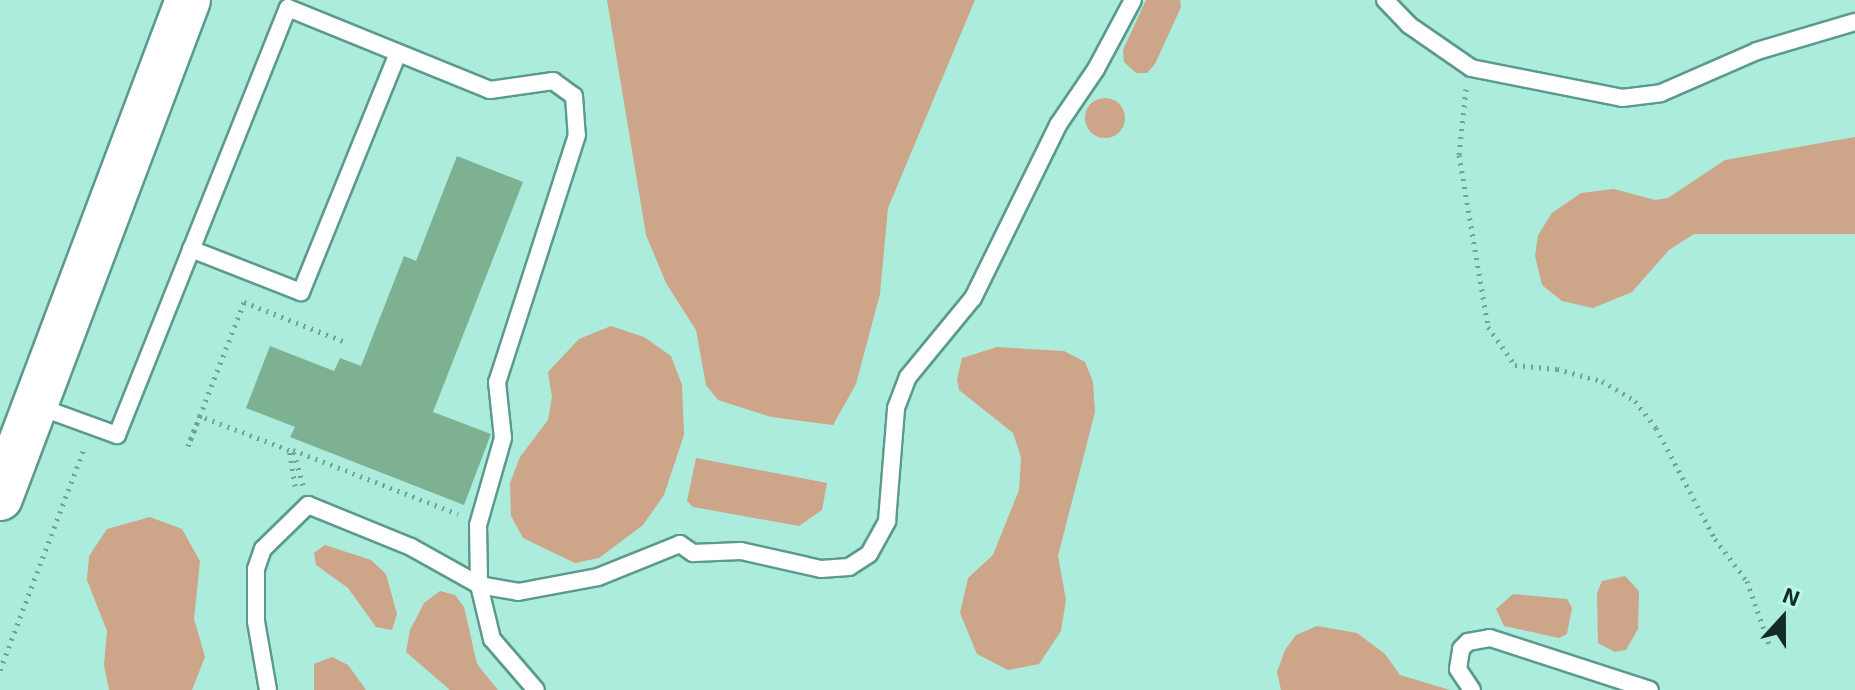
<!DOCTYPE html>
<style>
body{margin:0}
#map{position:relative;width:1855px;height:690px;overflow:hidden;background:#abecdc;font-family:"Exo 2",sans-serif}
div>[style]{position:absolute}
.green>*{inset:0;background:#cda588}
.round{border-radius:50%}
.building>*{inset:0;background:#7eb092}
.path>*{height:5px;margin-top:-2.5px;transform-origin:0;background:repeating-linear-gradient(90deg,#70a296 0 2px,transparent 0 8px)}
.roads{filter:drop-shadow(2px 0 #5b9a8c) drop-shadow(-2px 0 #5b9a8c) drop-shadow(0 2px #5b9a8c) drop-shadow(0 -2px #5b9a8c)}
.service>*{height:16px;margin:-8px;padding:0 8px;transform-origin:8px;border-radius:8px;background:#fff}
.secondary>*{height:44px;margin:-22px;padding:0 22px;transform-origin:22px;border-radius:22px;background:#fff}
span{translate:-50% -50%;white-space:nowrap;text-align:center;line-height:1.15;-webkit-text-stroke:6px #b8faea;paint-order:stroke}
.north{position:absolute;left:1743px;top:578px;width:80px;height:80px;-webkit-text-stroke:6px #b8faea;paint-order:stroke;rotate:21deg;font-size:22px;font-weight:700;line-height:32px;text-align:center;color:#112c26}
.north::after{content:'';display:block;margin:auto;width:28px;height:36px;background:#112c26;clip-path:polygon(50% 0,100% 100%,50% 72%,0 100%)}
</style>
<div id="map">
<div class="green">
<i style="clip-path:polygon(607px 0,975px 0,888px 208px,880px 294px,856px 384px,833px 425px,771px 417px,718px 400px,706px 385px,696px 330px,666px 283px,646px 235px)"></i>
<i style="clip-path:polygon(1146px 0,1180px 0,1181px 7px,1155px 64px,1147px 73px,1136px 73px,1124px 62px,1123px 50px)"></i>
<i class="round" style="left:1085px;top:98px;width:40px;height:40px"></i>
<i style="clip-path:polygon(1855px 137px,1855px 234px,1694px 234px,1669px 250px,1632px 292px,1593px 308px,1562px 301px,1542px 285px,1535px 256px,1538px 235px,1552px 213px,1581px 193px,1614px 189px,1655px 200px,1668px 198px,1725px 160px)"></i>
<i style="clip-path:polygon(611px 326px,644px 337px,671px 356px,682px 385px,684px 435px,664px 495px,643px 525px,599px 558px,575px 563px,523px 538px,511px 516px,510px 483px,520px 457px,548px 420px,552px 397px,548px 372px,579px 339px)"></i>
<i style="clip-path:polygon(997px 347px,1064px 351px,1085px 362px,1093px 382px,1095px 412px,1058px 556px,1066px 600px,1061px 631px,1039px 664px,1008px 670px,977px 654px,960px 613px,968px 578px,993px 555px,1019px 490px,1021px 457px,1013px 433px,959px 390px,957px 379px,962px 358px)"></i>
<i style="clip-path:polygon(696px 458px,827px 483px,822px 510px,799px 526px,693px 507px,687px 501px)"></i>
<i style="clip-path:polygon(150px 517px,182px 529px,200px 561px,194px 619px,205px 657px,192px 690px,109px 690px,104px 665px,107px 631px,87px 580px,89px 556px,107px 529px)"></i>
<i style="clip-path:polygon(325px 545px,371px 560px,386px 574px,397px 614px,392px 630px,376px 627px,348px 588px,316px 565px,314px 553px)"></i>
<i style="clip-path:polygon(1625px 576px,1639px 591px,1638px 629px,1626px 650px,1615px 652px,1598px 643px,1597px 593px,1602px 581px)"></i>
<i style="clip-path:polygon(440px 591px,455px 595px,464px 607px,477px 664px,498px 690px,450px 690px,406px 652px,410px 630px,424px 603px)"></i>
<i style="clip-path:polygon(1513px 594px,1567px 599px,1572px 608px,1567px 634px,1559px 638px,1504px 626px,1496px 609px)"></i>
<i style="clip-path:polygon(1317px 626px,1357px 633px,1385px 654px,1400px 675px,1450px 690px,1281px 690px,1277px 672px,1285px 650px,1296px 635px)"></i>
<i style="clip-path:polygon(332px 657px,348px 665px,366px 690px,314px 690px,314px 664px)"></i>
</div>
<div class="building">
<i style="clip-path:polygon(457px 156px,523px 182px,433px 412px,491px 434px,464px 505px,290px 437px,295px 427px,246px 408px,270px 346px,334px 371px,340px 358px,361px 366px,404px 256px,416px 261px)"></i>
</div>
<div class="path">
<i style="left:1466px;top:89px;width:66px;rotate:96.1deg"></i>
<i style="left:1459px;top:155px;width:174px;rotate:80.4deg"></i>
<i style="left:1488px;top:327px;width:47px;rotate:54.6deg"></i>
<i style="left:1515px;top:365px;width:42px;rotate:5.4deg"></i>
<i style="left:1557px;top:369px;width:47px;rotate:14.9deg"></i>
<i style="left:1602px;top:381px;width:39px;rotate:31deg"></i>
<i style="left:1635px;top:401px;width:34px;rotate:52deg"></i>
<i style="left:1656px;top:428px;width:126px;rotate:62deg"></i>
<i style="left:1715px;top:539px;width:53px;rotate:52.7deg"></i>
<i style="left:1747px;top:581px;width:67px;rotate:70.8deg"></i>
<i style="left:303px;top:485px;width:36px;rotate:-106deg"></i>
<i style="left:293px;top:450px;width:177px;rotate:21.2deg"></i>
<i style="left:295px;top:486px;width:36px;rotate:-99deg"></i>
<i style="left:289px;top:450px;width:95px;rotate:-159.1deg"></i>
<i style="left:200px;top:416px;width:32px;rotate:112deg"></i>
<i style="left:188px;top:446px;width:155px;rotate:-68.7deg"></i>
<i style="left:244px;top:302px;width:106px;rotate:21.5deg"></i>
<i style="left:0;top:670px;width:240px;rotate:-69.2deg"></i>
</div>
<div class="roads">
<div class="service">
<i style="left:1385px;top:0;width:35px;rotate:46deg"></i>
<i style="left:1409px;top:25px;width:75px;rotate:34.7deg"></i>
<i style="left:1471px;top:68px;width:154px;rotate:11.2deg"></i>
<i style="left:1622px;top:98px;width:39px;rotate:-7deg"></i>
<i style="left:1661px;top:93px;width:105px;rotate:-23.6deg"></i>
<i style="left:1757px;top:51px;width:102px;rotate:-16.5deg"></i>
<i style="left:191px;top:249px;width:118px;rotate:21.4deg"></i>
<i style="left:301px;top:292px;width:258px;rotate:-67.9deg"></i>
<i style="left:37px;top:406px;width:85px;rotate:19.9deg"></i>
<i style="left:117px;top:435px;width:460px;rotate:-68.2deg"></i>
<i style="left:288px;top:8px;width:218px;rotate:22.1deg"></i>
<i style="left:490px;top:90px;width:64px;rotate:-8.1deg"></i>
<i style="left:553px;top:81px;width:26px;rotate:36deg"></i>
<i style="left:574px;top:96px;width:39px;rotate:86deg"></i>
<i style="left:577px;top:135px;width:260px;rotate:107.9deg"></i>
<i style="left:497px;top:382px;width:56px;rotate:83.9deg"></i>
<i style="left:503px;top:438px;width:91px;rotate:106deg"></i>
<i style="left:478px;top:525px;width:60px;rotate:89deg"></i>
<i style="left:479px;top:585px;width:56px;rotate:76.5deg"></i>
<i style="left:492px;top:639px;width:67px;rotate:49.2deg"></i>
<i style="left:268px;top:690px;width:70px;rotate:-99.9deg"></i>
<i style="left:256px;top:621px;width:52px;rotate:-90deg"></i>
<i style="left:256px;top:569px;width:21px;rotate:-71deg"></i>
<i style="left:263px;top:549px;width:63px;rotate:-44.4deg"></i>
<i style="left:308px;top:505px;width:111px;rotate:22.2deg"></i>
<i style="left:411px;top:547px;width:78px;rotate:29.2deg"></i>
<i style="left:479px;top:585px;width:40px;rotate:10deg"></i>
<i style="left:518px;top:592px;width:81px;rotate:-10.6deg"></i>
<i style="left:598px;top:577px;width:88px;rotate:-21.9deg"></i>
<i style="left:680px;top:544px;width:16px;rotate:35deg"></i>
<i style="left:693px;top:553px;width:48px;rotate:-2.4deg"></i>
<i style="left:741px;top:551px;width:82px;rotate:12.7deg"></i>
<i style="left:821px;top:569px;width:28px;rotate:-4deg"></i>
<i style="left:849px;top:567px;width:24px;rotate:-33deg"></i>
<i style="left:869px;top:554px;width:38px;rotate:-61deg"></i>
<i style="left:887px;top:521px;width:113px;rotate:-85.4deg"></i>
<i style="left:896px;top:408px;width:33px;rotate:-69deg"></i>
<i style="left:908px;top:377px;width:102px;rotate:-50.6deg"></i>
<i style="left:973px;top:298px;width:193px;rotate:-63.8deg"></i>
<i style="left:1058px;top:125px;width:68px;rotate:-55.8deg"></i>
<i style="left:1096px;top:69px;width:78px;rotate:-61.8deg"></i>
<i style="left:1472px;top:690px;width:25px;rotate:-124deg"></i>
<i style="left:1458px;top:669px;width:20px;rotate:-81deg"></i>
<i style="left:1461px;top:649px;width:10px;rotate:-45deg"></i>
<i style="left:1468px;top:642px;width:22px;rotate:-10deg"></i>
<i style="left:1490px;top:638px;width:168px;rotate:18deg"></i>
</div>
<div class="secondary">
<i style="left:0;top:498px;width:532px;rotate:-69.32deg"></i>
</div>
</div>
<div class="north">N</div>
</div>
